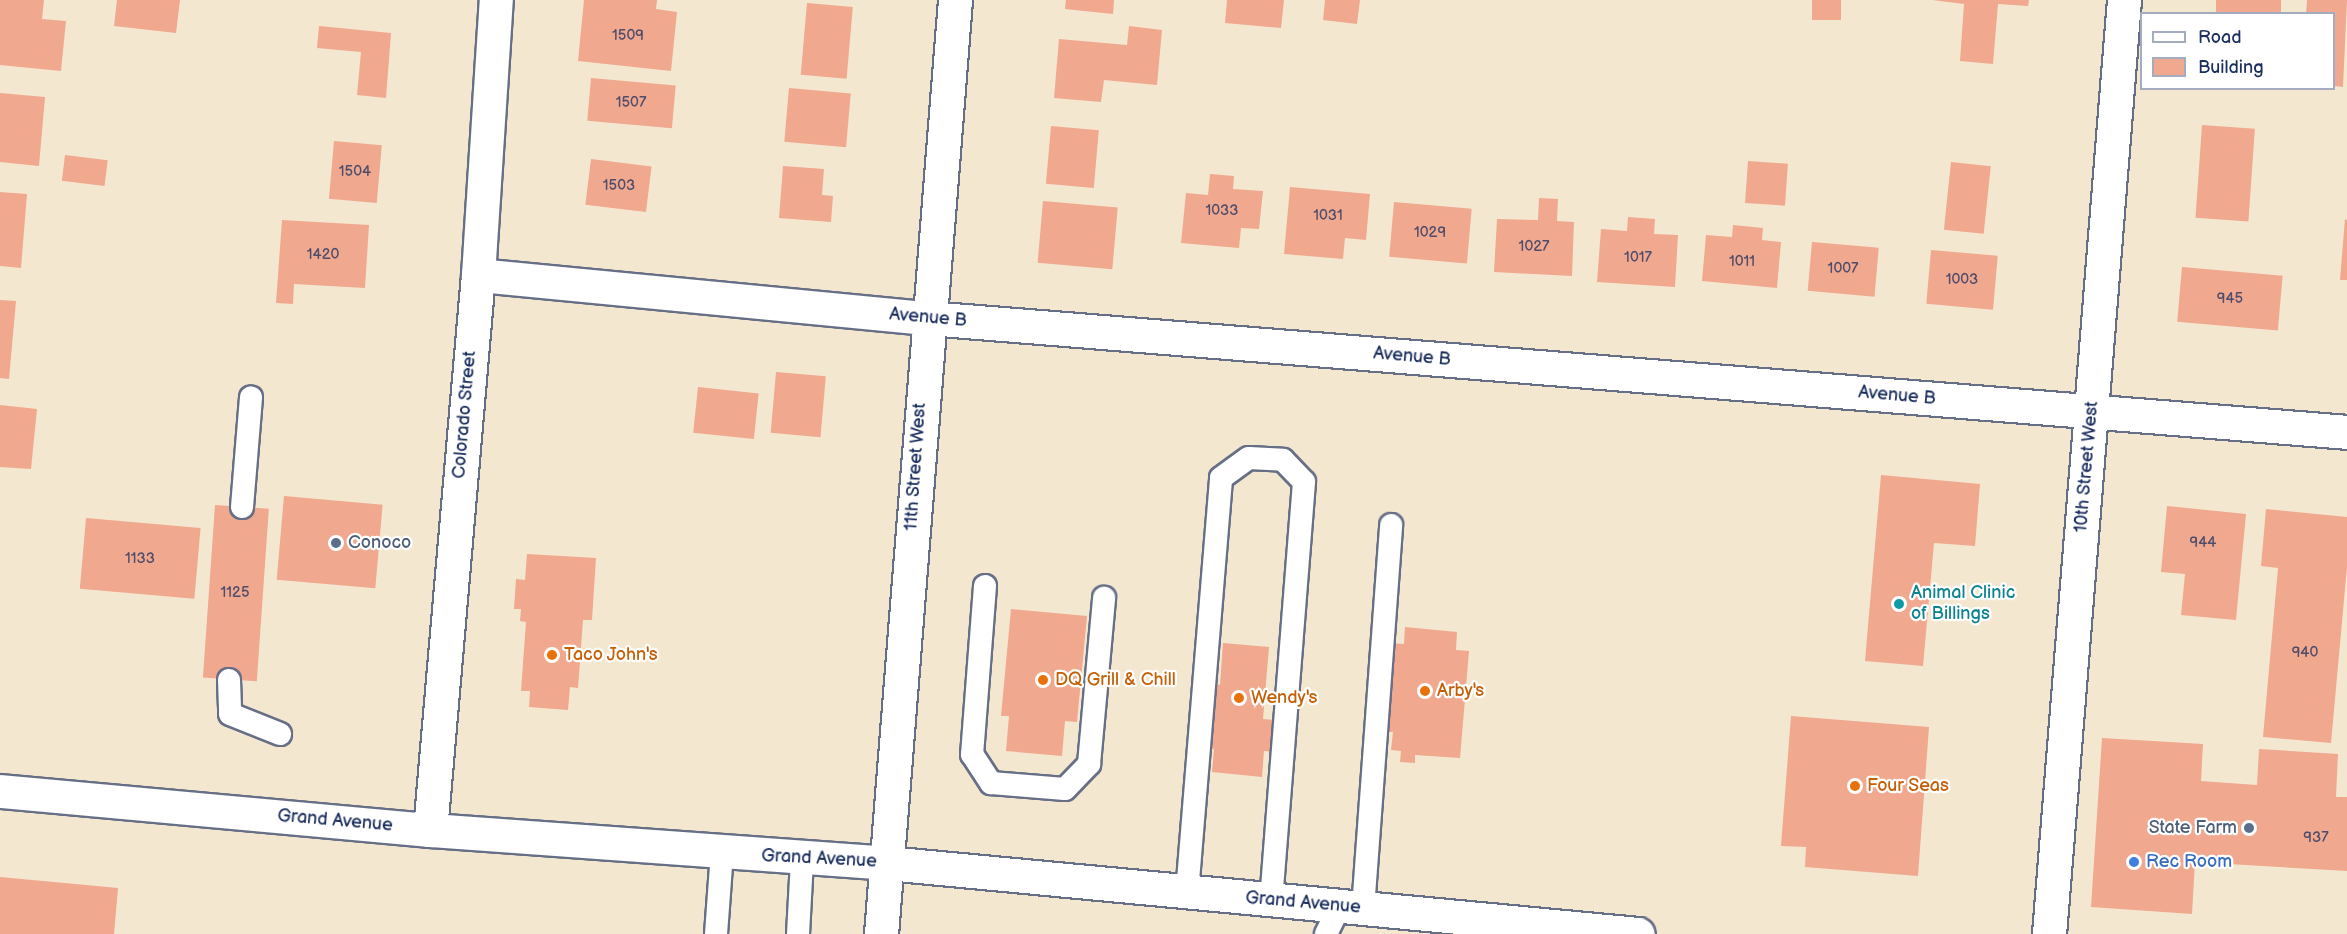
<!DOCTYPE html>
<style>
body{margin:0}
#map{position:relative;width:2347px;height:934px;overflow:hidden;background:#f4e7d0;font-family:"Balsamiq Sans",sans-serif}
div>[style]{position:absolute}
.building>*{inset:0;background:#f0a88f;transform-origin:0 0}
.roads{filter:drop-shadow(2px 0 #676f86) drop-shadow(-2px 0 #676f86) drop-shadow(0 2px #676f86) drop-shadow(0 -2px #676f86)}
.service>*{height:22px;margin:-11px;padding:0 11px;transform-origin:11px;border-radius:11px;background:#fff}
.minor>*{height:33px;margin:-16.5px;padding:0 16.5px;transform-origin:16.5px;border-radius:16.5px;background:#fff}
.primary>*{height:33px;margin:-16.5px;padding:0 16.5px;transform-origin:16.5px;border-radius:16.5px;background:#fff}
.dots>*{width:16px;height:16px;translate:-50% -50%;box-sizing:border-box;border:3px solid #fff;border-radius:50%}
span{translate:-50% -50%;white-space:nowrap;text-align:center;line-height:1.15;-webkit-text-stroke:4.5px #fff;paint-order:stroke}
.number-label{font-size:15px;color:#504d6a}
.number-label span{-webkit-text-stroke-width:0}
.street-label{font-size:18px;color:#1b2f5e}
.service-label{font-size:18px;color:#4e5e75}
.left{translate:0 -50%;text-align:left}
.right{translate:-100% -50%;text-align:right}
.culture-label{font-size:18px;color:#0d838f}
.food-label{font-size:18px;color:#c56008}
.shop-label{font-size:18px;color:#366cbe}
.legend{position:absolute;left:2140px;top:12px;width:195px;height:78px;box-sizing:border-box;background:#fff;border:2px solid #a4acbf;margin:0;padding:8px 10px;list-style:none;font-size:18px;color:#1b2f5e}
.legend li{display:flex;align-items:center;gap:12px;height:30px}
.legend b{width:30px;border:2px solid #a4acbf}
</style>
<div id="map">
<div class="building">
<i style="clip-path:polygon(0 0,44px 0,42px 19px,66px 21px,61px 71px,0 65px)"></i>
<i style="clip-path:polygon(117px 0,180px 0,176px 33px,114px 26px)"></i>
<i style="clip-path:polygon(584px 0,657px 0,656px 9px,677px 12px,671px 71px,578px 61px)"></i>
<i style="clip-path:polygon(1066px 0,1114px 0,1113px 14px,1065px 9px)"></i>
<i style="clip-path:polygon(1227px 0,1284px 0,1281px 28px,1225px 23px)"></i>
<i style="clip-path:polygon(1325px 0,1360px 0,1357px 24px,1323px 20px)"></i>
<i style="left:1812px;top:0;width:29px;height:20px"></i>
<i style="clip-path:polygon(1932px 0,2029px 0,2028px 6px,1998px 4px,1993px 64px,1960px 61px,1964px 4px)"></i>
<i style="left:2216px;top:0;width:65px;height:14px"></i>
<i style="clip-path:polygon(2307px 0,2347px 0,2343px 87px,2334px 86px,2334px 14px,2306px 14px)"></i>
<i style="left:807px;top:3px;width:46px;height:72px;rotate:5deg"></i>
<i style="clip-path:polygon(319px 26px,391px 33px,386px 98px,357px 95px,361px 52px,317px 48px)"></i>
<i style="clip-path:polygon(1129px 26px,1162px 30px,1157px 85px,1104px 80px,1101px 102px,1054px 98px,1059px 39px,1127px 45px)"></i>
<i style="left:591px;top:78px;width:85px;height:43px;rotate:5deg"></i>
<i style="left:789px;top:88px;width:62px;height:54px;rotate:5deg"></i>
<i style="clip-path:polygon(0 93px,45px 97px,39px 166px,0 162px)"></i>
<i style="left:2202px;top:125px;width:53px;height:93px;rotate:4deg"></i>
<i style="left:1051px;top:126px;width:48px;height:58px;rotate:5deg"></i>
<i style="left:334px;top:141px;width:48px;height:58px;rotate:5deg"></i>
<i style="left:65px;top:155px;width:43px;height:26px;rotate:7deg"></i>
<i style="left:591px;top:159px;width:61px;height:46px;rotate:7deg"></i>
<i style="left:1748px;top:161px;width:40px;height:42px;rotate:4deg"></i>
<i style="left:1951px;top:162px;width:40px;height:68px;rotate:6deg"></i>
<i style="clip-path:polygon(783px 166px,824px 169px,822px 195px,833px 196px,831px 222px,779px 218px)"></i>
<i style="clip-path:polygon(1210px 174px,1234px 176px,1233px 189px,1263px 191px,1259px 229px,1241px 228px,1239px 248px,1181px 243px,1186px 193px,1208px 195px)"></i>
<i style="clip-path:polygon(1290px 187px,1370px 194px,1366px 240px,1345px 238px,1343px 259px,1284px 254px)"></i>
<i style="clip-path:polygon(0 192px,27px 194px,21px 268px,0 266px)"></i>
<i style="clip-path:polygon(1539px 198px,1558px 199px,1557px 221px,1574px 222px,1572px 276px,1494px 272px,1497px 219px,1538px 220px)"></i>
<i style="left:1043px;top:201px;width:75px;height:62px;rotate:5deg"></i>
<i style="left:1394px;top:202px;width:78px;height:55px;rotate:5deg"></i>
<i style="clip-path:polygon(1628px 217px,1655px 219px,1654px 234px,1678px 235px,1675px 287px,1597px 282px,1601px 229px,1627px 231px)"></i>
<i style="clip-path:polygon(2345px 219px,2347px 220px,2347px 280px,2340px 280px)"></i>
<i style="clip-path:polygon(282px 220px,369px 225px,365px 288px,294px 284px,293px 304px,276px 303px)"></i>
<i style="clip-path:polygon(1733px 225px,1763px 228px,1762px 240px,1781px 242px,1777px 288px,1702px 281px,1706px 235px,1732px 237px)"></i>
<i style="left:1812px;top:242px;width:67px;height:49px;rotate:5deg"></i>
<i style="left:1931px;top:250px;width:67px;height:54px;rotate:5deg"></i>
<i style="left:2182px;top:267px;width:101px;height:55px;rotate:5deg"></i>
<i style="clip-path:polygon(0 300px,16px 301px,9px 379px,0 378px)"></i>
<i style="left:776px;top:372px;width:50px;height:61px;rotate:5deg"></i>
<i style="left:698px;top:387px;width:61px;height:46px;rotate:6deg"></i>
<i style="clip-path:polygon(0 405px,37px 409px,31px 469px,0 467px)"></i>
<i style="clip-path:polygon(1881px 475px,1980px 484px,1975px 546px,1934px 543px,1923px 666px,1865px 661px)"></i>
<i style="left:284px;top:496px;width:99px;height:84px;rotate:5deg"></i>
<i style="left:215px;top:505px;width:54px;height:173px;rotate:4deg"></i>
<i style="clip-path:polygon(2167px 506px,2246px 514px,2236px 620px,2181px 615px,2185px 574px,2161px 572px)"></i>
<i style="clip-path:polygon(2266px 509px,2347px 517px,2347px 567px,2331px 743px,2263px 737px,2278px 568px,2261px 566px)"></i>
<i style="left:86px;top:518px;width:115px;height:71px;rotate:5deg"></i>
<i style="clip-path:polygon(527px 554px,596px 558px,592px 620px,583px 620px,578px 688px,570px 687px,568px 710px,529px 707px,530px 691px,521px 691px,526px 622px,520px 621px,521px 609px,514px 609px,516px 579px,525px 580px)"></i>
<i style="clip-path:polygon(1011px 609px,1087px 616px,1077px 722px,1065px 721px,1062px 756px,1006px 751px,1009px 716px,1001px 716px)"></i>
<i style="clip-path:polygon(1405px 627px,1457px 632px,1456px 650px,1469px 651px,1460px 758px,1415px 755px,1415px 763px,1400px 762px,1401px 751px,1391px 750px,1393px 732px,1381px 732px,1389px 643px,1404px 644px)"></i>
<i style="clip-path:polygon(1223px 643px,1269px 647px,1263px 719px,1276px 720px,1274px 752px,1264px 751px,1262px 777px,1212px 772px,1214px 749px,1204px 748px,1206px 721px,1213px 722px,1214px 684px,1220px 685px)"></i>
<i style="clip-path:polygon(1791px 716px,1929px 727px,1918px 876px,1805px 867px,1806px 847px,1781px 846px)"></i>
<i style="clip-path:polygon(2102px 738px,2203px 744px,2201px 781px,2257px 785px,2259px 749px,2338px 754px,2336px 797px,2347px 797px,2347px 871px,2195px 862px,2192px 914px,2091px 907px)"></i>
<i style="clip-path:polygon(0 877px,118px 888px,114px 934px,0 934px)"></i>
</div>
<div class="roads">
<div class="service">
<i style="left:242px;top:507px;width:110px;rotate:-85.3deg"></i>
<i style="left:985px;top:586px;width:169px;rotate:94.4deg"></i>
<i style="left:972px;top:754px;width:35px;rotate:57deg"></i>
<i style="left:991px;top:783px;width:74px;rotate:4.6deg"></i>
<i style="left:1065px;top:789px;width:35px;rotate:-46deg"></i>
<i style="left:1089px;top:764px;width:167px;rotate:-84.8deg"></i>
<i style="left:229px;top:680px;width:34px;rotate:88deg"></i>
<i style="left:230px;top:714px;width:54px;rotate:21.8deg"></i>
<i style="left:1187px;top:893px;width:416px;rotate:-85.3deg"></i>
<i style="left:1221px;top:478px;width:34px;rotate:-36deg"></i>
<i style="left:1249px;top:458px;width:34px;rotate:3deg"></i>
<i style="left:1283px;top:460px;width:30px;rotate:46deg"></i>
<i style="left:1304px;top:482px;width:419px;rotate:94.5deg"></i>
<i style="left:1363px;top:909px;width:385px;rotate:-85.8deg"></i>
<i style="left:716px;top:934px;width:81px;rotate:-85.8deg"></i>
<i style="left:798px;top:934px;width:75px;rotate:-86.9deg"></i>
<i style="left:1326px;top:934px;width:30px;rotate:-64deg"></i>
</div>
<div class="minor">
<i style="left:478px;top:275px;width:452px;rotate:5.5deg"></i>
<i style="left:928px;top:318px;width:1424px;rotate:4.59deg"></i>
<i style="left:430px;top:830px;width:557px;rotate:-85.06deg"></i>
<i style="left:478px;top:275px;width:276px;rotate:-86.3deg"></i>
<i style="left:881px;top:934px;width:937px;rotate:-85.47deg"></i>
<i style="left:2049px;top:934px;width:937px;rotate:-85.41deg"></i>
</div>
<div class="primary">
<i style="left:0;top:791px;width:432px;rotate:5.2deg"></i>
<i style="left:430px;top:830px;width:458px;rotate:4.1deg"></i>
<i style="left:887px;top:863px;width:754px;rotate:5.4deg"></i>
</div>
</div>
<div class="dots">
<i style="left:336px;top:543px;background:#5c6f8a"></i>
<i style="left:1899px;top:604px;background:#0f9aa8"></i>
<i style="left:552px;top:655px;background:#e8710a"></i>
<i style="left:1043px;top:680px;background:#e8710a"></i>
<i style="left:1425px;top:691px;background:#e8710a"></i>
<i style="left:1239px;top:698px;background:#e8710a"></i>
<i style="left:1855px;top:786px;background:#e8710a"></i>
<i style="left:2249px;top:828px;background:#5c6f8a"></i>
<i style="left:2134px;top:862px;background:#3f7fe0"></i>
</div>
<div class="number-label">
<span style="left:628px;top:36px">1509</span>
<span style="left:631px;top:103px">1507</span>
<span style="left:355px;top:172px">1504</span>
<span style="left:619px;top:186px">1503</span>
<span style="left:1222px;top:211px">1033</span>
<span style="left:1328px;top:216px">1031</span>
<span style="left:1430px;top:233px">1029</span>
<span style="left:1534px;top:247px">1027</span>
<span style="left:323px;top:255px">1420</span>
<span style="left:1638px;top:258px">1017</span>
<span style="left:1742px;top:262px">1011</span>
<span style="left:1843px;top:269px">1007</span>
<span style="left:1962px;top:280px">1003</span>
<span style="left:2230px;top:299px">945</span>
<span style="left:2203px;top:543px">944</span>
<span style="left:140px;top:559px">1133</span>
<span style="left:235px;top:593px">1125</span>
<span style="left:2305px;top:653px">940</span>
<span style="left:2316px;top:838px">937</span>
</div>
<div class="street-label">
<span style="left:928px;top:318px;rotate:5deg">Avenue B</span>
<span style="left:1412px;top:357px;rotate:5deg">Avenue B</span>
<span style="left:1897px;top:396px;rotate:5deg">Avenue B</span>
<span style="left:465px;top:415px;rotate:-85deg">Colorado Street</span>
<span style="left:916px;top:467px;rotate:-86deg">11th Street West</span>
<span style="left:2087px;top:467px;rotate:-85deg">10th Street West</span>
<span style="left:335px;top:821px;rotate:5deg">Grand Avenue</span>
<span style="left:819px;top:859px;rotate:3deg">Grand Avenue</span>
<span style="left:1303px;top:903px;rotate:5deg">Grand Avenue</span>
</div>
<div class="service-label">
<span class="left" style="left:348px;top:543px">Conoco</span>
<span class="right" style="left:2237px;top:828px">State Farm</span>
</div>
<div class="culture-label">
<span class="left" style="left:1911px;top:604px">Animal Clinic<br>of Billings</span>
</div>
<div class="food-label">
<span class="left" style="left:564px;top:655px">Taco John's</span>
<span class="left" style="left:1055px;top:680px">DQ Grill &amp; Chill</span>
<span class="left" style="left:1437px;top:691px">Arby's</span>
<span class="left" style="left:1251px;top:698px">Wendy's</span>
<span class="left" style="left:1867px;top:786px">Four Seas</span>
</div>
<div class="shop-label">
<span class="left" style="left:2146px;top:862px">Rec Room</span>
</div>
<ul class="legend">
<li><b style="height:8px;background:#fff"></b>Road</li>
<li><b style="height:16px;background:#f0a88f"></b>Building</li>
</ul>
</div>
